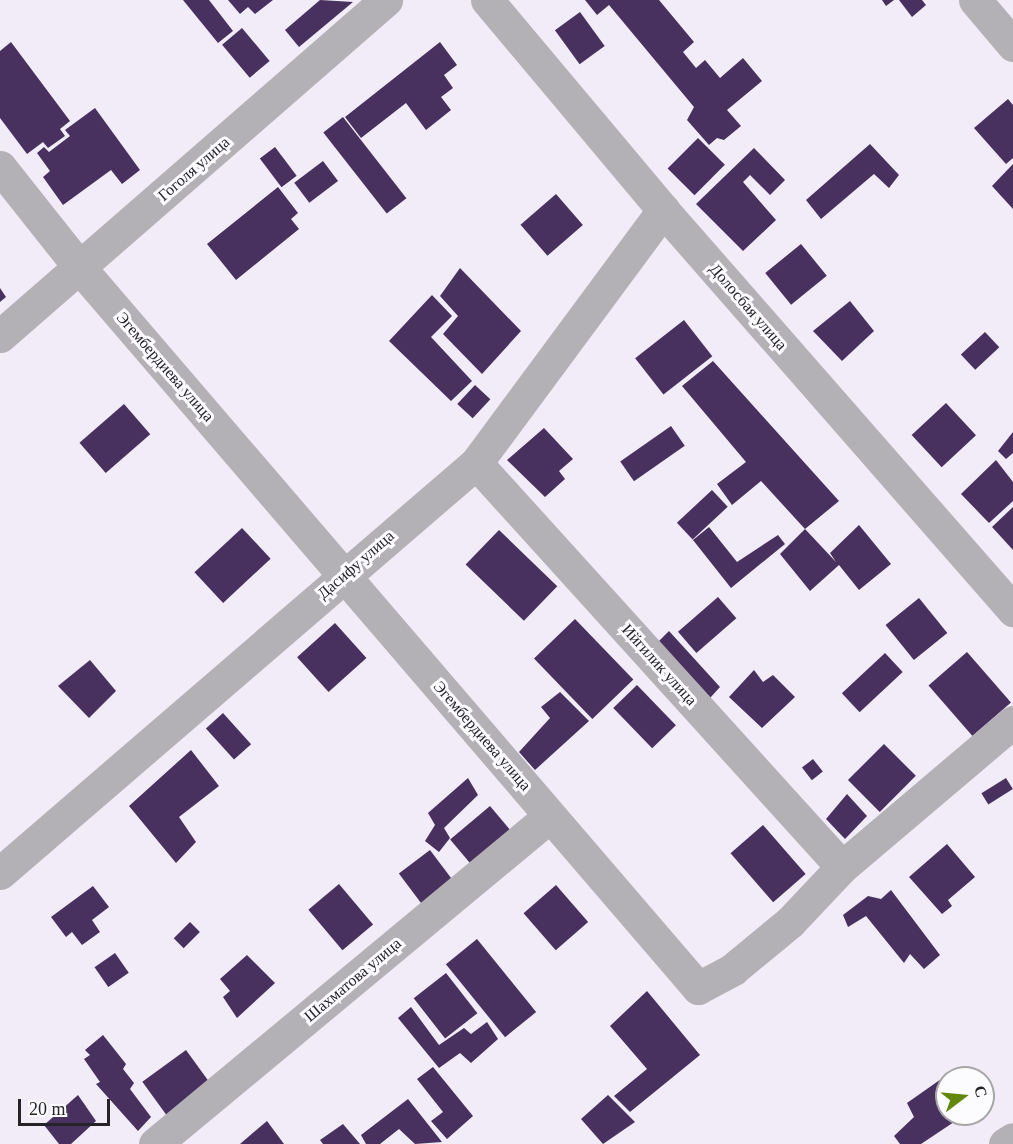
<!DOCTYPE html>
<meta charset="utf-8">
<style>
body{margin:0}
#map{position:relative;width:1013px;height:1144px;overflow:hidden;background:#f1ecf8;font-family:Georgia,serif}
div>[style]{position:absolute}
.building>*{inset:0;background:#48305f;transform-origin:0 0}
.minor>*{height:33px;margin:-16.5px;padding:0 16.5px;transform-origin:16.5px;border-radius:16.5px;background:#b3b1b6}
span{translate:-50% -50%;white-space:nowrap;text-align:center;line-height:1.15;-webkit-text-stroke:6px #fcfbfe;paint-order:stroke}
.street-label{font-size:16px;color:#252328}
.north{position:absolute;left:935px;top:1066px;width:60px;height:60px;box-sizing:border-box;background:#fcfbfe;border:2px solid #a6a5a8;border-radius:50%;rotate:74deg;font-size:16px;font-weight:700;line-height:24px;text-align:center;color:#252328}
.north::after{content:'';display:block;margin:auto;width:21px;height:27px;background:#63870b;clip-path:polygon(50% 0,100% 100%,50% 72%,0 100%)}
.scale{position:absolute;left:18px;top:1099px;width:92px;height:27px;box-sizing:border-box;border:3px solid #252328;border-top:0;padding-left:8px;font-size:18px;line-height:21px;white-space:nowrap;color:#252328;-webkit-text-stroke:4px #fcfbfe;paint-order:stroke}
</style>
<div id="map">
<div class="building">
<i style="clip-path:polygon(183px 0,209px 0,233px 31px,218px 43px)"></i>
<i style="clip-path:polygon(228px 0,273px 0,255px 14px,248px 7px,240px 14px)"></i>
<i style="clip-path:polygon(320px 0,353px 2px,299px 47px,285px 30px)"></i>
<i style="clip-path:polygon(585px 0,659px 0,694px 42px,683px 52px,696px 68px,705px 60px,720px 78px,743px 58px,762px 81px,727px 110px,741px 126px,724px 140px,717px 138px,709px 145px,687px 120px,694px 107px,609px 5px,597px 15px)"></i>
<i style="clip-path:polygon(882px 0,894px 0,886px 6px)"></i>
<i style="clip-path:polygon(899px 0,922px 0,926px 5px,912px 17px)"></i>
<i style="left:580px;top:12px;width:42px;height:31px;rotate:54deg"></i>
<i style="left:242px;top:28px;width:43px;height:26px;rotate:50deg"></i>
<i style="clip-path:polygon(11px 42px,70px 121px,60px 129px,65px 136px,48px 148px,43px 142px,27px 154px,0 118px,0 51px)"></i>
<i style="clip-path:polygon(440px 42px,457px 65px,444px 75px,453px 88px,441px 97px,451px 110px,426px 130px,406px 103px,361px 138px,345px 117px)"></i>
<i style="clip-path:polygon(1008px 99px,1013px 105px,1013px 158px,1006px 164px,974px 128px)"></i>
<i style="clip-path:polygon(95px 108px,140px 170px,122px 184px,111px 170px,63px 205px,43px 177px,50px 171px,37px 153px,44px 147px,49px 152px,70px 136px,65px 130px)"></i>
<i style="left:343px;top:117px;width:103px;height:25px;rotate:52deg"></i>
<i style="left:698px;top:138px;width:38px;height:43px;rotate:45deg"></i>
<i style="clip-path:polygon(870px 144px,899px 175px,889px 188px,874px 174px,821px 219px,806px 200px)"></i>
<i style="left:275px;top:147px;width:36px;height:19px;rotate:53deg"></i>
<i style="clip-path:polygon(754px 148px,785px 180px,770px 195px,750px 175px,743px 182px,776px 220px,743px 251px,696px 204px)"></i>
<i style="left:323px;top:161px;width:25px;height:36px;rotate:53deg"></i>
<i style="clip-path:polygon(1013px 164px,1013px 209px,992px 186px)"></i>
<i style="clip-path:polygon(278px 187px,298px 213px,291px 219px,299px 229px,236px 280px,207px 244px)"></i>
<i style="left:556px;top:194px;width:41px;height:47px;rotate:49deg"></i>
<i style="left:801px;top:244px;width:41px;height:46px;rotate:51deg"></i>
<i style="clip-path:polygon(460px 268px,521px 331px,482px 374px,443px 334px,458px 316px,440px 296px)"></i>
<i style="clip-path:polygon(0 288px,6px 297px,0 302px)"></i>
<i style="clip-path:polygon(432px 295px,452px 316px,431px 337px,472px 381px,451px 401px,389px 341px)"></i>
<i style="clip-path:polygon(850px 301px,874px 331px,842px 361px,813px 331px)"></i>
<i style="left:684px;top:320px;width:46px;height:62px;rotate:52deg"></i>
<i style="left:985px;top:332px;width:21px;height:33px;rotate:47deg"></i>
<i style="clip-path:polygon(713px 361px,839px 501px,805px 529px,761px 481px,732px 505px,717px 484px,746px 462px,682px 386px)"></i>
<i style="left:475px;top:385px;width:21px;height:26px;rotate:43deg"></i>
<i style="left:946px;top:403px;width:44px;height:47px;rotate:47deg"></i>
<i style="left:124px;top:404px;width:40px;height:59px;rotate:49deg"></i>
<i style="left:671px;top:426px;width:24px;height:62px;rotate:55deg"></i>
<i style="clip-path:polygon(544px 428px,573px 459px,559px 471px,565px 479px,545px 497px,507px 460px)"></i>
<i style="clip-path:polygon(1013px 432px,1013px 453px,1006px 459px,998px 451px)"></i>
<i style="clip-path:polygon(996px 460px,1013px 482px,1013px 501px,989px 523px,961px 494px)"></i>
<i style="left:712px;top:490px;width:23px;height:48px;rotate:47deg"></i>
<i style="clip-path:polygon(1013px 507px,1013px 550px,992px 527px)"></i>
<i style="clip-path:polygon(859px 525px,891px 564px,859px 590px,839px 565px,810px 591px,780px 554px,805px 529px,836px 562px,830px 553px)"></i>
<i style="clip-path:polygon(709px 527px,737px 562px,778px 535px,785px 544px,731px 588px,693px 540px)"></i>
<i style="left:242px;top:528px;width:42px;height:65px;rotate:47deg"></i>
<i style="left:499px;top:530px;width:81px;height:48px;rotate:44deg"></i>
<i style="left:718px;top:597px;width:28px;height:53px;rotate:49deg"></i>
<i style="left:919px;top:598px;width:45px;height:43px;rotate:51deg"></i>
<i style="left:575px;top:619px;width:84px;height:57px;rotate:46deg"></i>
<i style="left:335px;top:623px;width:47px;height:51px;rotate:48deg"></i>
<i style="clip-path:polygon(669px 631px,720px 687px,710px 698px,655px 645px)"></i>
<i style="left:967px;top:652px;width:67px;height:51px;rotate:49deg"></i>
<i style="left:885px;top:653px;width:26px;height:59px;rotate:47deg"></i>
<i style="clip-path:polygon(90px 660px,116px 691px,89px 718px,58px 686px)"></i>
<i style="clip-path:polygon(754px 670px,763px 682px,773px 675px,795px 697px,762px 728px,729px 697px)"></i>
<i style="left:637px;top:685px;width:56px;height:33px;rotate:46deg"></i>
<i style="clip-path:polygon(560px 692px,589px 721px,535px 770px,519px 752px,550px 718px,541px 707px)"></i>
<i style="left:223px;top:713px;width:42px;height:23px;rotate:48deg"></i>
<i style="left:884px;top:744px;width:45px;height:51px;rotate:45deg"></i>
<i style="clip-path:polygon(191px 750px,219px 786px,179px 817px,196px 842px,176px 863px,129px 806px)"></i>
<i style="left:813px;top:759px;width:16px;height:14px;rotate:52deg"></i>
<i style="clip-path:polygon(468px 778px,478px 795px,444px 828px,450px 838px,439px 852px,425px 841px,435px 825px,428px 813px)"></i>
<i style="left:1006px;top:778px;width:13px;height:29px;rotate:58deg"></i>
<i style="clip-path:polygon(847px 794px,867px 816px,845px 839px,826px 819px)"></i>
<i style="left:490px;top:806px;width:35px;height:52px;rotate:50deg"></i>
<i style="left:763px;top:825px;width:65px;height:43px;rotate:49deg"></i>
<i style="clip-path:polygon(947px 844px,975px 877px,948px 900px,952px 906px,942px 914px,909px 877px)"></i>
<i style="left:430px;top:850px;width:40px;height:39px;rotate:53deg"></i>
<i style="left:339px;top:884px;width:53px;height:40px;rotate:50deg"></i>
<i style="left:556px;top:885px;width:49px;height:43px;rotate:49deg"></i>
<i style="clip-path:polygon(93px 886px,109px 907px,92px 920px,100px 932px,82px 945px,72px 932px,66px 937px,51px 917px)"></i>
<i style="clip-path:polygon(891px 890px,940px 955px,924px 969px,910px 954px,904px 963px,866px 916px,848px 927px,843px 915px,868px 896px,881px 899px)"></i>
<i style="left:190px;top:922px;width:14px;height:23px;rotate:45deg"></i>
<i style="left:477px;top:939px;width:94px;height:40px;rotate:51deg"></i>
<i style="left:115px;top:953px;width:24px;height:25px;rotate:55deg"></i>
<i style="clip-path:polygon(247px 955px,275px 983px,237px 1018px,223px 997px,230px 991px,220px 979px)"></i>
<i style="left:446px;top:973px;width:51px;height:41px;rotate:52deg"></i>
<i style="clip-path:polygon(647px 991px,700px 1055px,630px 1112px,614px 1096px,647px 1069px,610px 1026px)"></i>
<i style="clip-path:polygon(411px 1007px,439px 1045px,464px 1028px,471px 1034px,487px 1022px,498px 1039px,471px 1063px,460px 1053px,439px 1068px,398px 1018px)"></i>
<i style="clip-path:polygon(103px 1035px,126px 1064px,123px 1069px,134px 1083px,130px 1089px,151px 1117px,138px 1131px,96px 1084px,100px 1082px,84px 1059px,90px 1055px,85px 1050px)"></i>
<i style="left:186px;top:1050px;width:46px;height:54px;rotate:54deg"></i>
<i style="clip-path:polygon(433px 1067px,473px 1116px,447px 1139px,431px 1121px,443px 1112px,417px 1079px)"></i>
<i style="clip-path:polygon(944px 1077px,947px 1114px,966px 1114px,921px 1144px,900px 1144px,894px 1136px,914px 1117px,907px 1103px)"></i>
<i style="clip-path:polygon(78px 1095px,96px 1121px,71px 1144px,59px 1144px,44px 1125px)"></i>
<i style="clip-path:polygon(608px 1095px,635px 1122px,603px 1144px,581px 1119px)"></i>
<i style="clip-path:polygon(408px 1099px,442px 1142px,415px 1144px,399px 1129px,380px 1144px,366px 1144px,361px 1135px)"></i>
<i style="clip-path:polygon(267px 1121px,284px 1144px,240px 1144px)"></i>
<i style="clip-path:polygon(343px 1124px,360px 1144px,323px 1144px,320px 1140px)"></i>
</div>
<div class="minor">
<i style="left:487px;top:0;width:274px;rotate:50deg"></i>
<i style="left:663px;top:210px;width:532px;rotate:48.81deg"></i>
<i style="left:975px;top:0;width:59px;rotate:49.8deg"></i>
<i style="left:0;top:167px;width:129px;rotate:51.6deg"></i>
<i style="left:80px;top:268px;width:949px;rotate:49.36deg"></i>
<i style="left:698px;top:988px;width:40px;rotate:-28deg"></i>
<i style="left:733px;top:969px;width:74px;rotate:-39.5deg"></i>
<i style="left:790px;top:922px;width:76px;rotate:-46.6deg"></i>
<i style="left:842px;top:867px;width:224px;rotate:-40.3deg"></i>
<i style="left:0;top:336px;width:512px;rotate:-41.04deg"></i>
<i style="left:476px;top:463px;width:545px;rotate:47.83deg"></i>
<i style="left:0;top:873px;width:628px;rotate:-40.74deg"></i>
<i style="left:476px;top:463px;width:315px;rotate:-53.5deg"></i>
<i style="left:155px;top:1144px;width:513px;rotate:-39.71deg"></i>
<i style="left:1005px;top:1144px;width:9px;rotate:-32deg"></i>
</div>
<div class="street-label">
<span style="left:194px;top:169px;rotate:-41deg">Гоголя улица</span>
<span style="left:748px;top:307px;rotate:49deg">Долосбая улица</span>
<span style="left:165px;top:367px;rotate:49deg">Эгембердиева улица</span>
<span style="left:356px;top:565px;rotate:-41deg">Дасифу улица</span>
<span style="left:659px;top:665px;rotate:48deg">Ийгилик улица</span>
<span style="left:482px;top:736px;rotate:49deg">Эгембердиева улица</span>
<span style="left:353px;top:980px;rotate:-40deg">Шахматова улица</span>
</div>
<div class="north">С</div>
<div class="scale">20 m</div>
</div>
